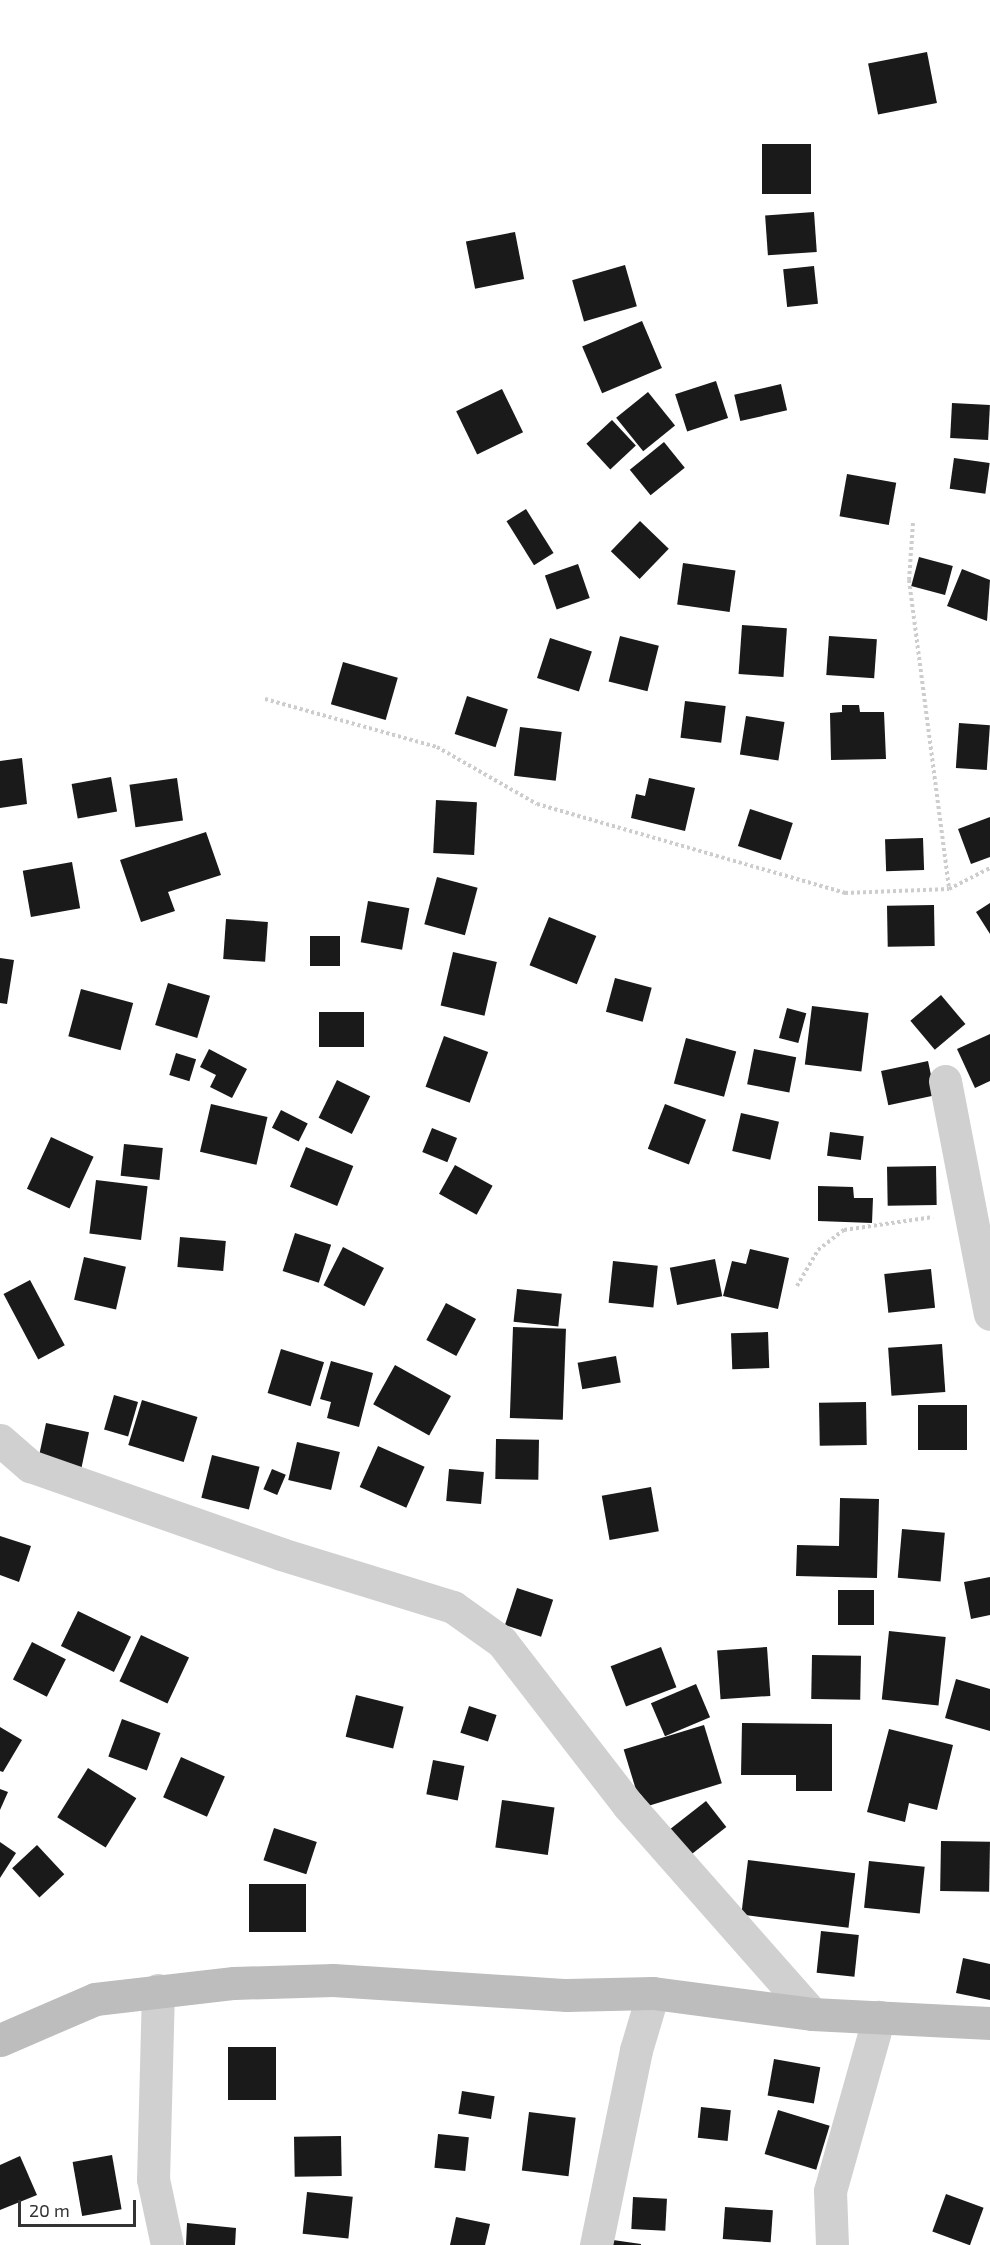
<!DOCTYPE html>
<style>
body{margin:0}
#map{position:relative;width:990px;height:2245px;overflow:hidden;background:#fff;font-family:"Exo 2",sans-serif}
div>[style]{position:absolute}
.building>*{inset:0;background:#1a1a1a;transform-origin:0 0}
.path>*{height:4px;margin-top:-2px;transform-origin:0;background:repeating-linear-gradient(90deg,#cdcdcd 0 3px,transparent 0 6px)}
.street>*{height:33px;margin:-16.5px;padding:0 16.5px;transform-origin:16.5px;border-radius:16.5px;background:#d0d0d0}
.secondary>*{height:33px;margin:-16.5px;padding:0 16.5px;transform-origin:16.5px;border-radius:16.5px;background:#bdbdbd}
span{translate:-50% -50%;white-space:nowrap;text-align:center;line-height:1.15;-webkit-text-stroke:6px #fff;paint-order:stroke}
.scale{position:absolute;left:18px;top:2200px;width:118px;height:27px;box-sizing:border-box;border:3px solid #333;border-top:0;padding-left:8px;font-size:18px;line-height:21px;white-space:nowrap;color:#333;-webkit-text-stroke:4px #fff;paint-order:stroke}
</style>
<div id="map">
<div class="building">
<i style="left:927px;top:52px;width:52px;height:60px;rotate:79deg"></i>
<i style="left:762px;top:144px;width:49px;height:50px"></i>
<i style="left:814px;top:212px;width:40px;height:49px;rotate:86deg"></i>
<i style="left:515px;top:232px;width:48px;height:50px;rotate:79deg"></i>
<i style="left:625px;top:265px;width:43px;height:55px;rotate:74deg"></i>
<i style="left:814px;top:266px;width:38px;height:31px;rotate:84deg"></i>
<i style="left:642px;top:321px;width:51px;height:65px;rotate:67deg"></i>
<i style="left:716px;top:381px;width:39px;height:43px;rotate:72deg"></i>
<i style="left:781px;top:384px;width:27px;height:48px;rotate:77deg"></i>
<i style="left:502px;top:389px;width:48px;height:51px;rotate:64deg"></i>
<i style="left:648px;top:392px;width:43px;height:41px;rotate:51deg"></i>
<i style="left:952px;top:403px;width:38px;height:35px;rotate:3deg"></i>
<i style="left:612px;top:420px;width:35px;height:35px;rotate:47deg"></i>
<i style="left:664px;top:442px;width:33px;height:44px;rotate:51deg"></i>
<i style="left:954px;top:458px;width:36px;height:31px;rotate:8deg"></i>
<i style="left:847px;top:474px;width:50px;height:43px;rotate:10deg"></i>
<i style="left:526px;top:509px;width:52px;height:23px;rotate:58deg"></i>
<i style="left:640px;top:521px;width:40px;height:42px;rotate:44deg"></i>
<i style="left:919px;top:557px;width:35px;height:30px;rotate:15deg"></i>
<i style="left:683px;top:563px;width:53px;height:42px;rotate:8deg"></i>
<i style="left:578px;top:564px;width:36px;height:35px;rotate:71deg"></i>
<i style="clip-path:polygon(962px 569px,990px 580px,987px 621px,947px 606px)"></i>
<i style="left:742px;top:625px;width:45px;height:49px;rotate:4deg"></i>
<i style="left:620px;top:636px;width:40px;height:47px;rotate:14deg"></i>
<i style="left:829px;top:636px;width:48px;height:39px;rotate:4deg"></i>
<i style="left:550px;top:638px;width:44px;height:42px;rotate:18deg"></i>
<i style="left:343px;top:662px;width:57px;height:44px;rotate:16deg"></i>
<i style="left:467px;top:696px;width:43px;height:40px;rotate:18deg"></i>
<i style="left:685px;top:701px;width:41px;height:37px;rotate:7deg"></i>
<i style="clip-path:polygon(842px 705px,859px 705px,860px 712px,884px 712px,886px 759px,831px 760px,830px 713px,842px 712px)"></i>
<i style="left:746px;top:716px;width:39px;height:39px;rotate:9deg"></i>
<i style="left:959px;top:723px;width:31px;height:45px;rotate:4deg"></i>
<i style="left:520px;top:727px;width:42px;height:49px;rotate:7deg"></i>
<i style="clip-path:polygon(22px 758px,27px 804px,0 808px,0 761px)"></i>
<i style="left:111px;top:777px;width:35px;height:40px;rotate:80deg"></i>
<i style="left:177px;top:778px;width:43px;height:48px;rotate:82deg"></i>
<i style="clip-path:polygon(649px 778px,695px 788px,685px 831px,631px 818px,636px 794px,645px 796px)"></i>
<i style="left:436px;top:800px;width:41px;height:53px;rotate:3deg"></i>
<i style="left:750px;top:809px;width:45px;height:39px;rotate:18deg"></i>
<i style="clip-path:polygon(990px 817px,990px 857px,971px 864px,958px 829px)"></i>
<i style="clip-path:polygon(206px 832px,221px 875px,168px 892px,175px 911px,141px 922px,120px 860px)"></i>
<i style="left:923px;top:838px;width:32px;height:38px;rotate:88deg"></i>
<i style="left:72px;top:862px;width:47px;height:50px;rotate:80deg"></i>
<i style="left:437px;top:877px;width:42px;height:49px;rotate:15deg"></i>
<i style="left:368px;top:901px;width:42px;height:42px;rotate:10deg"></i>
<i style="clip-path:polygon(990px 903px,990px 934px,976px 912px)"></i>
<i style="left:934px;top:905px;width:41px;height:47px;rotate:89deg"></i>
<i style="left:549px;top:917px;width:51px;height:52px;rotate:22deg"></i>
<i style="left:226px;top:919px;width:42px;height:40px;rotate:4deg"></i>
<i style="left:310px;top:936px;width:30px;height:30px"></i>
<i style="left:453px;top:952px;width:45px;height:55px;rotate:13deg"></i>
<i style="clip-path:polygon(0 958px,14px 960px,7px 1004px,0 1003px)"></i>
<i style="left:615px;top:978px;width:38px;height:35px;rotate:15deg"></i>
<i style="left:168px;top:983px;width:44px;height:44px;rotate:17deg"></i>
<i style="left:81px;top:989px;width:54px;height:49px;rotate:15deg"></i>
<i style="left:941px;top:995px;width:38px;height:40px;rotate:50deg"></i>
<i style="left:812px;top:1006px;width:57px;height:59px;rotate:7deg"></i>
<i style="left:787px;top:1008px;width:20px;height:31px;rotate:15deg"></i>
<i style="left:319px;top:1012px;width:45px;height:35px"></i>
<i style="clip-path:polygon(990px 1034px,990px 1081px,975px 1088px,957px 1049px)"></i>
<i style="left:444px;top:1036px;width:47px;height:54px;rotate:20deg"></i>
<i style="left:686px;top:1038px;width:52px;height:47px;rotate:15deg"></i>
<i style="clip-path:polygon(209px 1049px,247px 1069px,232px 1098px,210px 1087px,216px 1075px,200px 1067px)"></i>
<i style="left:754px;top:1049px;width:43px;height:36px;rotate:11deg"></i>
<i style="left:176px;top:1053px;width:21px;height:23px;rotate:17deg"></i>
<i style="left:928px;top:1061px;width:35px;height:48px;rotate:78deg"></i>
<i style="left:337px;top:1080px;width:37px;height:42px;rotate:26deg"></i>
<i style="left:211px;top:1104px;width:58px;height:49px;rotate:13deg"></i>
<i style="left:665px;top:1104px;width:44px;height:48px;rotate:21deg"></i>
<i style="left:281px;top:1110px;width:30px;height:20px;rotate:27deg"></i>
<i style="left:741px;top:1113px;width:39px;height:39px;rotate:13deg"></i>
<i style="left:432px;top:1128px;width:27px;height:26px;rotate:22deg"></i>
<i style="left:830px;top:1132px;width:34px;height:24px;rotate:7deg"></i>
<i style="left:51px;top:1137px;width:47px;height:57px;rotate:25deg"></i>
<i style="left:124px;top:1144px;width:39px;height:32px;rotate:6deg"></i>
<i style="left:306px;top:1147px;width:51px;height:43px;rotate:22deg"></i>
<i style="left:455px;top:1165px;width:43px;height:33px;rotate:29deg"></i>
<i style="left:936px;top:1166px;width:39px;height:49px;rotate:89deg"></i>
<i style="left:96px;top:1180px;width:52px;height:54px;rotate:7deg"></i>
<i style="clip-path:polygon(818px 1186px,853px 1187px,854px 1198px,873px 1198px,872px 1223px,818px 1221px)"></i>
<i style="left:295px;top:1233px;width:38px;height:40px;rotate:18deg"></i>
<i style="left:180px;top:1237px;width:46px;height:30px;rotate:5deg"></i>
<i style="left:343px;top:1247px;width:46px;height:43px;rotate:27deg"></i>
<i style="clip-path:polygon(750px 1249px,789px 1258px,778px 1309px,723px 1296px,732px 1261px,746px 1264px)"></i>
<i style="left:84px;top:1257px;width:43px;height:44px;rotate:13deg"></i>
<i style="left:715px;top:1259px;width:38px;height:46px;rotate:79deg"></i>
<i style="left:613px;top:1261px;width:45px;height:42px;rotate:6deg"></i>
<i style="left:931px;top:1269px;width:39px;height:47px;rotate:84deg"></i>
<i style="left:30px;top:1280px;width:74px;height:30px;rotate:62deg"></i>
<i style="left:517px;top:1289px;width:45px;height:33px;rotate:6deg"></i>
<i style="left:446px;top:1303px;width:34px;height:42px;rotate:28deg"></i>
<i style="left:513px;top:1327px;width:53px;height:91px;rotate:2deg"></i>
<i style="left:768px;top:1332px;width:36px;height:37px;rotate:88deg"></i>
<i style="left:942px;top:1344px;width:48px;height:54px;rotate:86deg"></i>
<i style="left:281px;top:1349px;width:45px;height:46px;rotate:17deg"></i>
<i style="left:616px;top:1356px;width:27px;height:39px;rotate:80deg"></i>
<i style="clip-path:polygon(331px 1361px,373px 1373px,359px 1427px,327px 1418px,331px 1402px,320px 1399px)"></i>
<i style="left:395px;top:1365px;width:64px;height:45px;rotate:29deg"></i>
<i style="left:114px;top:1395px;width:25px;height:36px;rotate:16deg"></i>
<i style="left:142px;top:1400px;width:58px;height:47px;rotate:17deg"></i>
<i style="left:866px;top:1402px;width:43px;height:47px;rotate:89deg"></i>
<i style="left:918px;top:1405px;width:49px;height:45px"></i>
<i style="left:46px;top:1423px;width:44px;height:42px;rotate:12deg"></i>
<i style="left:496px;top:1439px;width:43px;height:40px;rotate:1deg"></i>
<i style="left:297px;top:1442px;width:44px;height:39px;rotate:13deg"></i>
<i style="left:378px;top:1446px;width:51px;height:45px;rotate:24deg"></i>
<i style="left:212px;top:1455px;width:49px;height:44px;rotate:14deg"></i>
<i style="left:272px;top:1469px;width:15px;height:22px;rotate:23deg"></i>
<i style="left:449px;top:1469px;width:35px;height:32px;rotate:5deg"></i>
<i style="left:651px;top:1487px;width:45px;height:50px;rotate:80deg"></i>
<i style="clip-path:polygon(840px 1498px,879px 1499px,877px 1578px,796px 1576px,797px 1545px,839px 1546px)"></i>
<i style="left:902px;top:1529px;width:43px;height:49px;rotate:5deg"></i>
<i style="clip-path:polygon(0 1536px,31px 1546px,19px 1582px,0 1575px)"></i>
<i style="clip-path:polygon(990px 1577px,990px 1615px,971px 1619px,964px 1582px)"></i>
<i style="left:517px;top:1588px;width:38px;height:39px;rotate:18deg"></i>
<i style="left:838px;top:1590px;width:36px;height:35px"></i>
<i style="left:78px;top:1611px;width:59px;height:39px;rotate:26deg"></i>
<i style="left:889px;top:1631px;width:57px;height:69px;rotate:6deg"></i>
<i style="left:141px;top:1635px;width:53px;height:51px;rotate:25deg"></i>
<i style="left:32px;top:1642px;width:38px;height:42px;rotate:27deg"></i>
<i style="left:661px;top:1647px;width:43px;height:54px;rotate:69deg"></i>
<i style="left:767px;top:1647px;width:49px;height:50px;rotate:86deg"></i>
<i style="left:812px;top:1655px;width:49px;height:44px;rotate:1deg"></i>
<i style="clip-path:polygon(956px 1679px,990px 1689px,990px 1731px,945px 1718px)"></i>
<i style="left:696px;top:1684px;width:36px;height:49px;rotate:67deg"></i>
<i style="left:356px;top:1695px;width:49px;height:43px;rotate:14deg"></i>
<i style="left:469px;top:1706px;width:29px;height:28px;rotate:18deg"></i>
<i style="left:122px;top:1719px;width:41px;height:40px;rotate:20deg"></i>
<i style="clip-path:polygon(742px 1723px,832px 1724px,832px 1791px,796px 1791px,796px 1775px,741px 1775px)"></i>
<i style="left:704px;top:1725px;width:61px;height:84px;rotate:73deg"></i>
<i style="clip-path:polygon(0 1727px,22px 1740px,3px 1772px,0 1771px)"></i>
<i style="clip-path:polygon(889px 1729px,953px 1745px,937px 1810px,909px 1803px,905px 1822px,867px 1812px)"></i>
<i style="left:181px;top:1757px;width:48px;height:44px;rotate:24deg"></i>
<i style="left:433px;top:1760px;width:32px;height:35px;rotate:11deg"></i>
<i style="left:88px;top:1768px;width:57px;height:58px;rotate:32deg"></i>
<i style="clip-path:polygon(0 1789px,8px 1792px,0 1810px)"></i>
<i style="left:502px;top:1800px;width:53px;height:48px;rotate:8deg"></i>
<i style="left:706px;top:1801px;width:33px;height:51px;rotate:52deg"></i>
<i style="left:274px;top:1828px;width:45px;height:34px;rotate:18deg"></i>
<i style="left:941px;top:1841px;width:49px;height:50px;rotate:1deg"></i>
<i style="clip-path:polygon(0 1842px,16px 1853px,0 1878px)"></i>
<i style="left:37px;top:1845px;width:40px;height:34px;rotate:47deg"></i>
<i style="left:748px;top:1860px;width:108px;height:55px;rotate:7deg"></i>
<i style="left:869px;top:1861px;width:56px;height:47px;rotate:6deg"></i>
<i style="left:249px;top:1884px;width:57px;height:48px"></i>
<i style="left:821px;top:1931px;width:38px;height:42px;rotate:6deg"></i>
<i style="clip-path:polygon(963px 1958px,990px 1964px,990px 2000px,956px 1993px)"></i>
<i style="left:228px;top:2047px;width:48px;height:53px"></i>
<i style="left:774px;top:2059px;width:47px;height:37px;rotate:10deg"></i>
<i style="left:462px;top:2091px;width:33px;height:23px;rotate:9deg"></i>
<i style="left:701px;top:2107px;width:30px;height:31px;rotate:6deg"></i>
<i style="left:778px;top:2110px;width:54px;height:46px;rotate:17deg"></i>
<i style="left:529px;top:2112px;width:47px;height:59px;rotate:7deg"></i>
<i style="left:438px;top:2134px;width:31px;height:34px;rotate:6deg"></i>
<i style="left:341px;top:2136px;width:40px;height:47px;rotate:89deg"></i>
<i style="left:112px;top:2155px;width:55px;height:40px;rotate:80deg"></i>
<i style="clip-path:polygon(20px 2156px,37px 2195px,0 2210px,0 2165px)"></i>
<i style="left:307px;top:2192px;width:46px;height:42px;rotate:6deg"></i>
<i style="left:946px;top:2194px;width:40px;height:40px;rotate:20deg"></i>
<i style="left:633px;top:2197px;width:34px;height:32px;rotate:3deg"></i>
<i style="left:725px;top:2207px;width:48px;height:32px;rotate:4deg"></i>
<i style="clip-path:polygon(456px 2217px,490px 2224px,485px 2245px,450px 2245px)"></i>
<i style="clip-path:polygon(187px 2223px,236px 2228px,235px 2245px,186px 2245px)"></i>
<i style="clip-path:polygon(606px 2239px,641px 2244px,641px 2245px,605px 2245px)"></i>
</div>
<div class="path">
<i style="left:913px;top:523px;width:57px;rotate:94deg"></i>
<i style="left:909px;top:580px;width:312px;rotate:82.6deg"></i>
<i style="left:265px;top:699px;width:179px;rotate:15.6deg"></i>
<i style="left:437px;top:747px;width:115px;rotate:29.7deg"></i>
<i style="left:537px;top:804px;width:321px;rotate:16.1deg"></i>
<i style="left:845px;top:893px;width:104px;rotate:-2.2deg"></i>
<i style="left:949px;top:889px;width:46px;rotate:-27.1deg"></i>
<i style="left:797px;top:1286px;width:42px;rotate:-59.7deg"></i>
<i style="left:818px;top:1250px;width:33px;rotate:-38deg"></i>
<i style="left:844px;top:1230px;width:90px;rotate:-8.3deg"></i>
</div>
<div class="street">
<i style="left:945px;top:1081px;width:237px;rotate:79.1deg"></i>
<i style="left:0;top:1440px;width:40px;rotate:41deg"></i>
<i style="left:30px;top:1466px;width:266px;rotate:19.3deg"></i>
<i style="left:281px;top:1554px;width:180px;rotate:17.1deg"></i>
<i style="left:453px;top:1607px;width:60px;rotate:35.5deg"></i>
<i style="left:502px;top:1642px;width:206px;rotate:52.3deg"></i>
<i style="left:628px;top:1805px;width:278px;rotate:48.6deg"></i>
<i style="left:158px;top:1990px;width:189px;rotate:91.5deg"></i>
<i style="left:153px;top:2179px;width:67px;rotate:78deg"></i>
<i style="left:596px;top:2245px;width:199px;rotate:-78.4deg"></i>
<i style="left:636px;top:2050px;width:59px;rotate:-73.4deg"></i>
<i style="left:832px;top:2245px;width:54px;rotate:-92.1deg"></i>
<i style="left:830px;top:2191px;width:181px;rotate:-74.3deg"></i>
</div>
<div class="secondary">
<i style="left:0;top:2040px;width:103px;rotate:-23.3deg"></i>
<i style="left:95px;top:1999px;width:140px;rotate:-6.6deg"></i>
<i style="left:234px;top:1983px;width:99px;rotate:-1.7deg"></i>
<i style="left:333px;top:1980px;width:234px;rotate:3.7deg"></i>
<i style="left:567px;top:1995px;width:86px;rotate:-1.3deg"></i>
<i style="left:653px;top:1993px;width:160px;rotate:7.5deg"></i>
<i style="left:812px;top:2014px;width:178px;rotate:2.9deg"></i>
</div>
<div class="scale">20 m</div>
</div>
